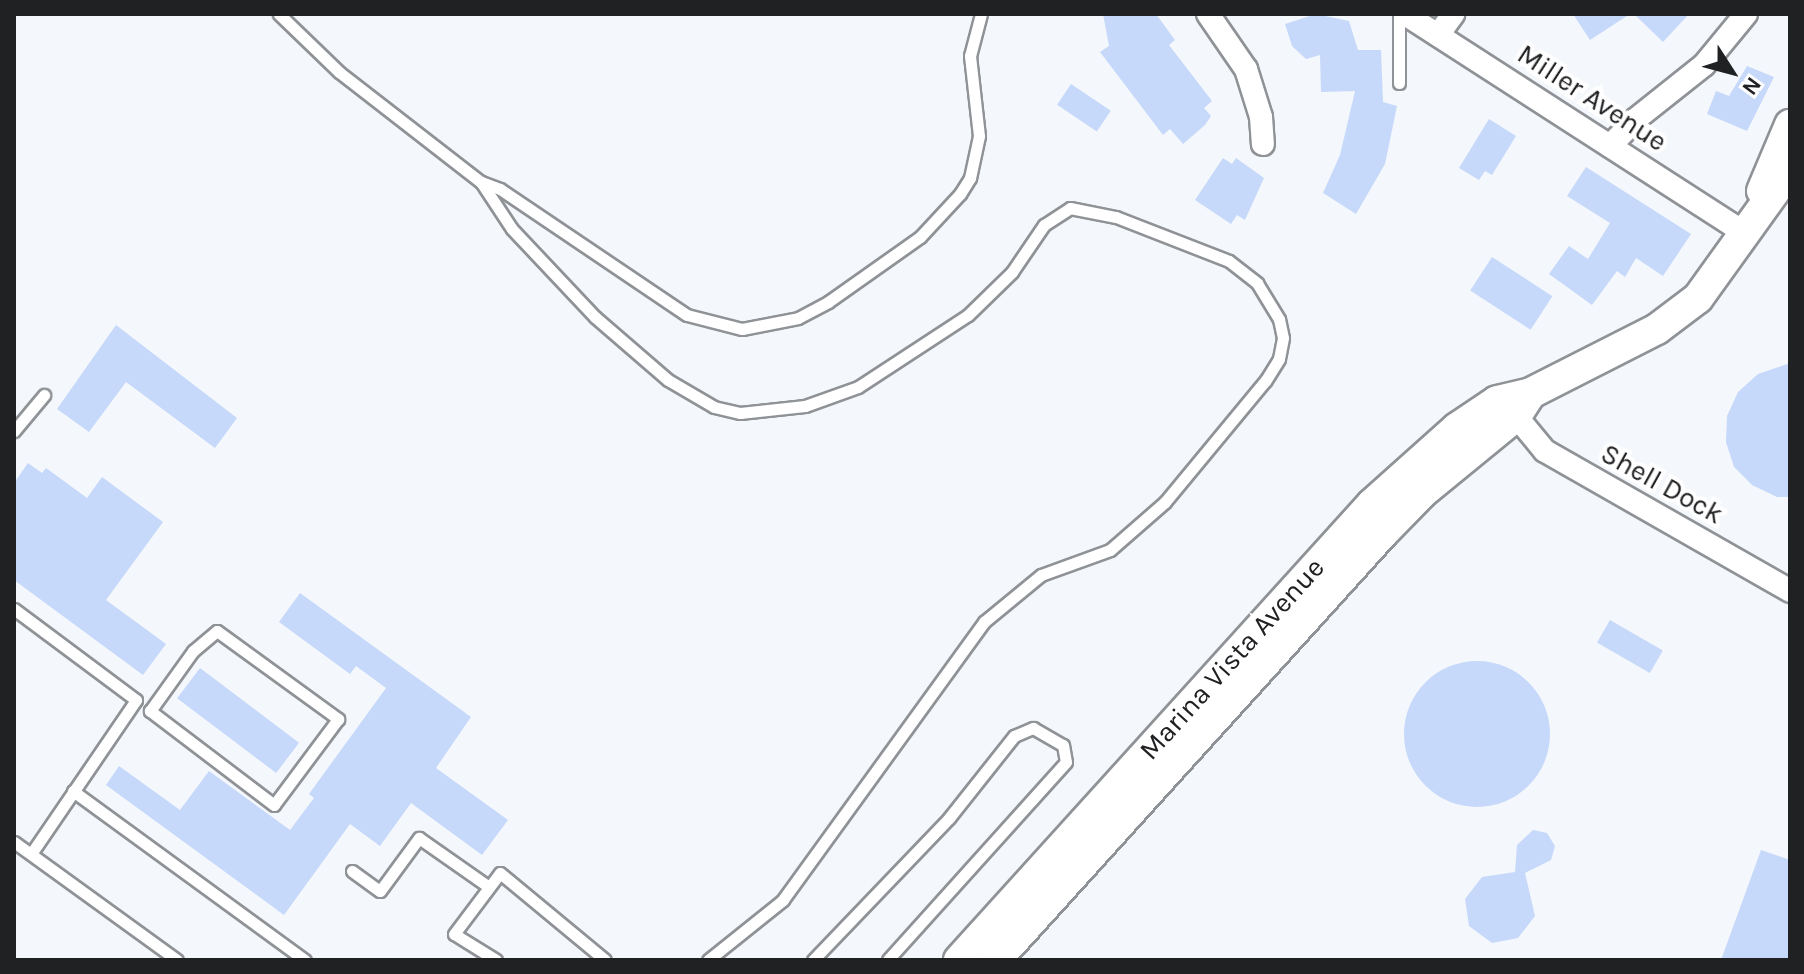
<!DOCTYPE html>
<style>
body{margin:0}
#map{position:relative;width:1804px;height:974px;overflow:hidden;background:#f4f7fb;font-family:Karla,sans-serif}
div>[style]{position:absolute}
.building>*{inset:0;background:#c6d9fa;transform-origin:0 0}
.round{border-radius:50%}
.roads{filter:drop-shadow(2px 0 #8f9296) drop-shadow(-2px 0 #8f9296) drop-shadow(0 2px #8f9296) drop-shadow(0 -2px #8f9296)}
.service>*{height:11px;margin:-5.5px;padding:0 5.5px;transform-origin:5.5px;border-radius:5.5px;background:#fff}
.minor>*{height:22px;margin:-11px;padding:0 11px;transform-origin:11px;border-radius:11px;background:#fff}
.secondary>*{height:30px;margin:-15px;padding:0 15px;transform-origin:15px;border-radius:15px;background:#fff}
span{translate:-50% -50%;white-space:nowrap;text-align:center;line-height:1.15;-webkit-text-stroke:8px #fff;paint-order:stroke}
.street-label{font-size:28px;color:#202123}
.frame{position:absolute;inset:0;border:16px solid #202123;pointer-events:none}
.north{position:absolute;left:1692px;top:32px;width:80px;height:80px;-webkit-text-stroke:6px #fff;paint-order:stroke;rotate:126deg;font-size:22px;font-weight:700;line-height:32px;text-align:center;color:#202123}
.north::after{content:'';display:block;margin:auto;width:28px;height:36px;background:#202123;clip-path:polygon(50% 0,100% 100%,50% 72%,0 100%)}
</style>
<div id="map">
<div class="building">
<i style="clip-path:polygon(1103px 14px,1156px 14px,1175px 40px,1169px 45px,1212px 101px,1204px 108px,1211px 116px,1205px 125px,1183px 144px,1170px 129px,1163px 135px,1100px 52px,1109px 46px)"></i>
<i style="clip-path:polygon(1316px 14px,1349px 21px,1358px 50px,1381px 50px,1383px 102px,1397px 106px,1385px 164px,1356px 214px,1323px 193px,1340px 155px,1355px 91px,1321px 92px,1320px 55px,1306px 59px,1292px 46px,1285px 24px)"></i>
<i style="clip-path:polygon(1573px 14px,1630px 14px,1590px 40px)"></i>
<i style="clip-path:polygon(1634px 14px,1689px 14px,1663px 42px)"></i>
<i style="clip-path:polygon(1747px 66px,1774px 77px,1747px 131px,1707px 114px,1716px 91px,1729px 96px)"></i>
<i style="left:1071px;top:84px;width:48px;height:25px;rotate:34deg"></i>
<i style="clip-path:polygon(1489px 119px,1516px 136px,1492px 175px,1485px 171px,1479px 180px,1459px 168px)"></i>
<i style="clip-path:polygon(1223px 158px,1232px 164px,1236px 158px,1264px 178px,1245px 220px,1237px 215px,1231px 224px,1195px 200px)"></i>
<i style="clip-path:polygon(1586px 167px,1691px 234px,1663px 276px,1636px 258px,1625px 277px,1617px 271px,1592px 305px,1549px 274px,1569px 246px,1588px 259px,1610px 223px,1567px 196px)"></i>
<i style="left:1492px;top:257px;width:72px;height:40px;rotate:33deg"></i>
<i style="clip-path:polygon(116px 325px,237px 418px,215px 448px,126px 382px,89px 432px,57px 409px)"></i>
<i style="clip-path:polygon(1790px 363px,1790px 497px,1777px 497px,1752px 485px,1734px 467px,1726px 442px,1727px 416px,1738px 392px,1758px 374px)"></i>
<i style="clip-path:polygon(28px 463px,42px 473px,46px 468px,87px 498px,102px 477px,163px 522px,106px 600px,166px 644px,143px 675px,14px 580px,14px 483px)"></i>
<i style="clip-path:polygon(300px 593px,471px 717px,436px 768px,508px 820px,482px 855px,411px 803px,380px 846px,350px 824px,284px 915px,106px 785px,119px 766px,180px 810px,209px 771px,290px 830px,314px 798px,309px 794px,386px 688px,356px 666px,350px 674px,279px 622px)"></i>
<i style="left:1610px;top:620px;width:61px;height:26px;rotate:30deg"></i>
<i class="round" style="left:1404px;top:661px;width:146px;height:146px"></i>
<i style="left:200px;top:668px;width:124px;height:38px;rotate:37deg"></i>
<i style="clip-path:polygon(1533px 830px,1547px 833px,1555px 846px,1551px 860px,1525px 873px,1535px 916px,1518px 938px,1492px 943px,1469px 926px,1465px 899px,1482px 877px,1515px 872px,1517px 845px)"></i>
<i style="clip-path:polygon(1761px 850px,1790px 860px,1790px 960px,1721px 960px)"></i>
</div>
<div class="roads">
<div class="service">
<i style="left:279px;top:14px;width:83px;rotate:44deg"></i>
<i style="left:339px;top:72px;width:180px;rotate:37.8deg"></i>
<i style="left:481px;top:182px;width:20px;rotate:20deg"></i>
<i style="left:500px;top:189px;width:225px;rotate:34deg"></i>
<i style="left:687px;top:315px;width:57px;rotate:14.3deg"></i>
<i style="left:742px;top:329px;width:57px;rotate:-11.1deg"></i>
<i style="left:798px;top:318px;width:34px;rotate:-28deg"></i>
<i style="left:828px;top:302px;width:113px;rotate:-35.2deg"></i>
<i style="left:920px;top:237px;width:59px;rotate:-47.1deg"></i>
<i style="left:960px;top:194px;width:19px;rotate:-58deg"></i>
<i style="left:970px;top:178px;width:43px;rotate:-77.9deg"></i>
<i style="left:979px;top:136px;width:81px;rotate:-96.4deg"></i>
<i style="left:970px;top:56px;width:43px;rotate:-75.3deg"></i>
<i style="left:1399px;top:83px;width:69px;rotate:-90deg"></i>
<i style="left:481px;top:182px;width:56px;rotate:56.6deg"></i>
<i style="left:512px;top:229px;width:121px;rotate:46.7deg"></i>
<i style="left:595px;top:317px;width:96px;rotate:40.8deg"></i>
<i style="left:668px;top:380px;width:53px;rotate:30.4deg"></i>
<i style="left:714px;top:407px;width:27px;rotate:13deg"></i>
<i style="left:740px;top:413px;width:65px;rotate:-6.1deg"></i>
<i style="left:805px;top:406px;width:56px;rotate:-19.7deg"></i>
<i style="left:858px;top:387px;width:131px;rotate:-33.2deg"></i>
<i style="left:968px;top:315px;width:62px;rotate:-44.3deg"></i>
<i style="left:1012px;top:272px;width:57px;rotate:-55.8deg"></i>
<i style="left:1044px;top:225px;width:31px;rotate:-33deg"></i>
<i style="left:1070px;top:208px;width:47px;rotate:11.1deg"></i>
<i style="left:1116px;top:217px;width:121px;rotate:21.3deg"></i>
<i style="left:1229px;top:261px;width:36px;rotate:38deg"></i>
<i style="left:1257px;top:283px;width:42px;rotate:58.6deg"></i>
<i style="left:1279px;top:319px;width:19px;rotate:78deg"></i>
<i style="left:1283px;top:338px;width:21px;rotate:101deg"></i>
<i style="left:1279px;top:359px;width:26px;rotate:122deg"></i>
<i style="left:1265px;top:381px;width:157px;rotate:129.6deg"></i>
<i style="left:1165px;top:502px;width:73px;rotate:138.9deg"></i>
<i style="left:1110px;top:550px;width:73px;rotate:160.1deg"></i>
<i style="left:1041px;top:575px;width:74px;rotate:140.5deg"></i>
<i style="left:984px;top:622px;width:343px;rotate:125.9deg"></i>
<i style="left:783px;top:900px;width:96px;rotate:141.3deg"></i>
<i style="left:14px;top:431px;width:47px;rotate:-50.2deg"></i>
<i style="left:14px;top:609px;width:152px;rotate:36.7deg"></i>
<i style="left:136px;top:700px;width:186px;rotate:124.3deg"></i>
<i style="left:217px;top:631px;width:150px;rotate:36deg"></i>
<i style="left:338px;top:719px;width:107px;rotate:126.7deg"></i>
<i style="left:274px;top:805px;width:156px;rotate:-142.8deg"></i>
<i style="left:150px;top:711px;width:74px;rotate:-54.4deg"></i>
<i style="left:193px;top:651px;width:31px;rotate:-40deg"></i>
<i style="left:73px;top:791px;width:287px;rotate:36.1deg"></i>
<i style="left:14px;top:842px;width:201px;rotate:35.9deg"></i>
<i style="left:352px;top:871px;width:34px;rotate:36deg"></i>
<i style="left:380px;top:891px;width:66px;rotate:-53.7deg"></i>
<i style="left:419px;top:838px;width:85px;rotate:35deg"></i>
<i style="left:496px;top:960px;width:49px;rotate:-148.2deg"></i>
<i style="left:454px;top:934px;width:76px;rotate:-53deg"></i>
<i style="left:500px;top:873px;width:136px;rotate:39.6deg"></i>
<i style="left:813px;top:960px;width:197px;rotate:-46.2deg"></i>
<i style="left:949px;top:818px;width:105px;rotate:-51.6deg"></i>
<i style="left:1014px;top:736px;width:21px;rotate:-23deg"></i>
<i style="left:1033px;top:728px;width:34px;rotate:30deg"></i>
<i style="left:1063px;top:745px;width:17px;rotate:80deg"></i>
<i style="left:1066px;top:762px;width:266px;rotate:132deg"></i>
</div>
<div class="minor">
<i style="left:1208px;top:14px;width:67px;rotate:55.4deg"></i>
<i style="left:1246px;top:69px;width:50px;rotate:72.6deg"></i>
<i style="left:1261px;top:117px;width:27px;rotate:86deg"></i>
<i style="left:1405px;top:14px;width:406px;rotate:32.8deg"></i>
<i style="left:1438px;top:35px;width:26px;rotate:-54deg"></i>
<i style="left:1610px;top:146px;width:37px;rotate:-46deg"></i>
<i style="left:1636px;top:119px;width:87px;rotate:-38.5deg"></i>
<i style="left:1704px;top:65px;width:66px;rotate:-50.5deg"></i>
<i style="left:1516px;top:416px;width:45px;rotate:50.4deg"></i>
<i style="left:1545px;top:451px;width:282px;rotate:29.7deg"></i>
</div>
<div class="secondary">
<i style="left:1762px;top:191px;width:72px;rotate:-67deg"></i>
<i style="left:959px;top:960px;width:615px;rotate:-47.83deg"></i>
<i style="left:1372px;top:504px;width:114px;rotate:-41.8deg"></i>
<i style="left:1457px;top:428px;width:48px;rotate:-34deg"></i>
<i style="left:1497px;top:401px;width:35px;rotate:-13deg"></i>
<i style="left:1531px;top:393px;width:141px;rotate:-26.9deg"></i>
<i style="left:1657px;top:329px;width:51px;rotate:-37.1deg"></i>
<i style="left:1698px;top:298px;width:158px;rotate:-54.3deg"></i>
<i style="left:996px;top:960px;width:575px;rotate:-47.82deg"></i>
<i style="left:1382px;top:534px;width:57px;rotate:-45.7deg"></i>
<i style="left:1422px;top:493px;width:122px;rotate:-39.3deg"></i>
<i style="left:1516px;top:416px;width:27px;rotate:-57deg"></i>
</div>
</div>
<div class="street-label">
<span style="left:1592px;top:98px;rotate:33deg">Miller Avenue</span>
<span style="left:1662px;top:484px;rotate:29deg">Shell Dock</span>
<span style="left:1232px;top:659px;rotate:-48deg">Marina Vista Avenue</span>
</div>
<div class="frame"></div>
<div class="north">N</div>
</div>
